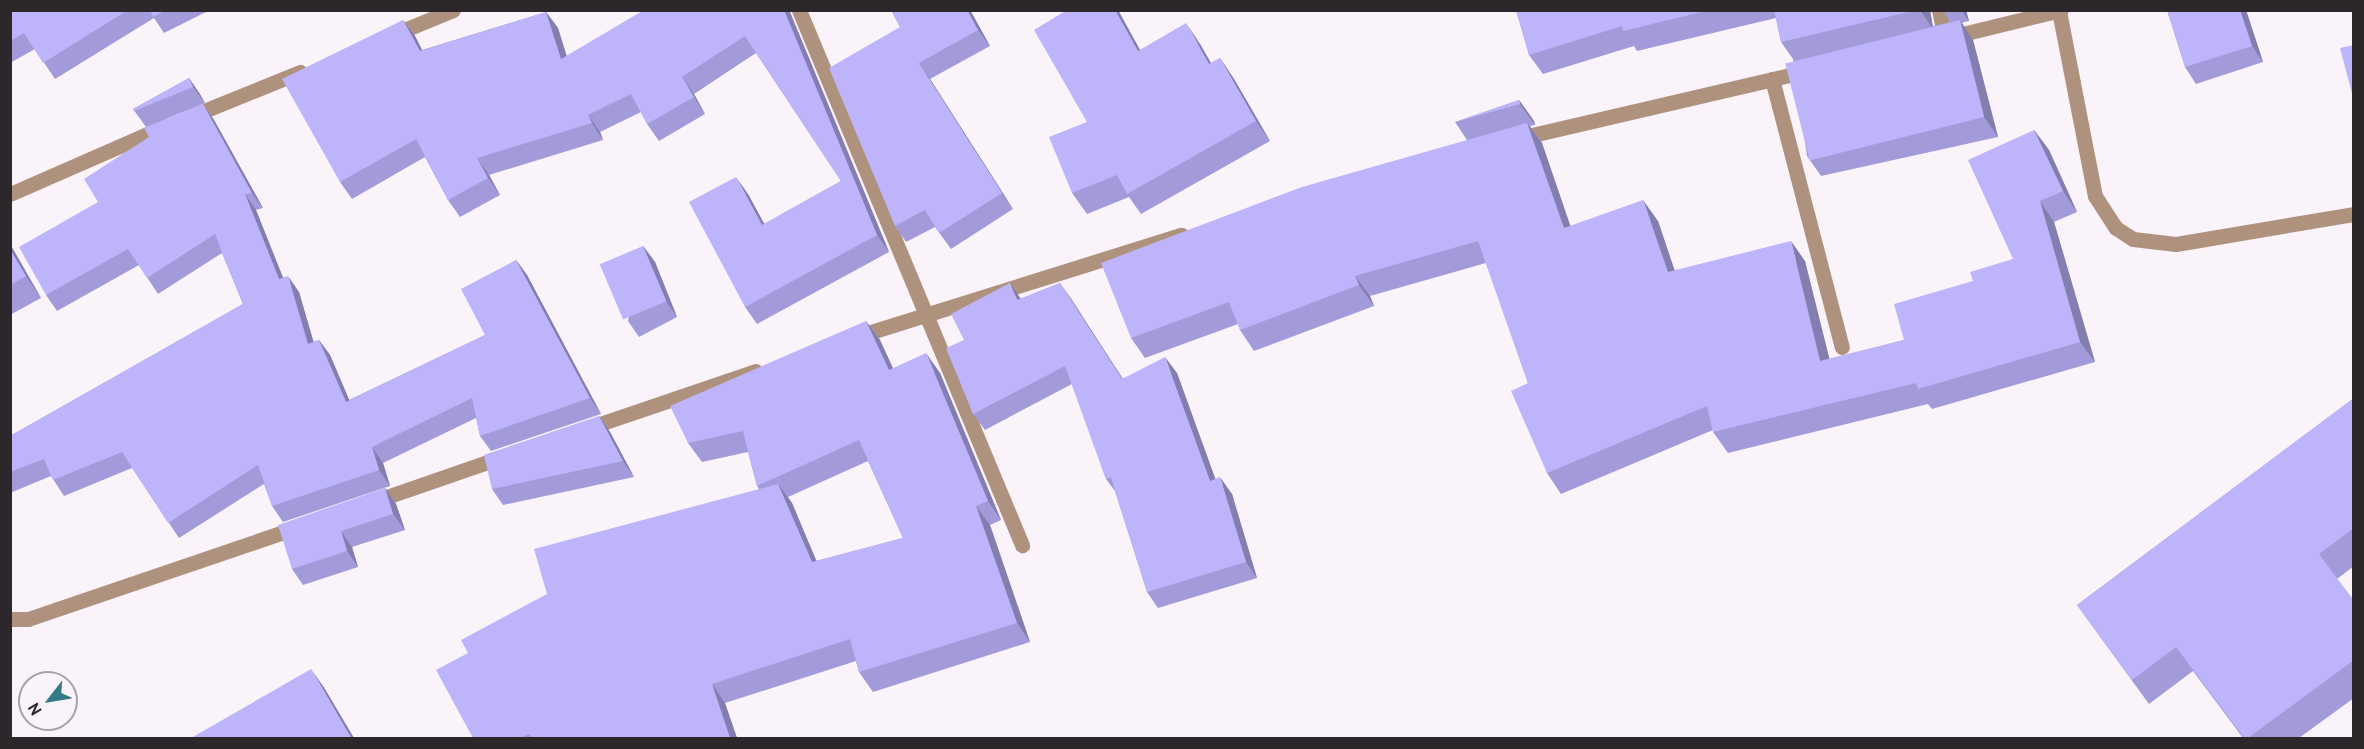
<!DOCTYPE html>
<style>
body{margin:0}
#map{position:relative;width:2364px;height:749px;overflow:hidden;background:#fbf3fa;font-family:"PT Sans",sans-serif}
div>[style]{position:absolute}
.minor>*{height:15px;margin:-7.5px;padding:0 7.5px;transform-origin:7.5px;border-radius:7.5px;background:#af927e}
.wall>*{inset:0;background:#a39bd9}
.shaded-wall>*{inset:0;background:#847eb0}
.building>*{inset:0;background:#bdb4fc;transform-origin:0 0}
span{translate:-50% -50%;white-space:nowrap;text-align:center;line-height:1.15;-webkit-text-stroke:5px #fbf3fa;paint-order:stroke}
.frame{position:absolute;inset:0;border:12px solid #2b272a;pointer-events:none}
.north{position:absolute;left:18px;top:671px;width:60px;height:60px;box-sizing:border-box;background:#fbf3fa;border:2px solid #a8a1a7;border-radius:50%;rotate:239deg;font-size:16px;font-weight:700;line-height:24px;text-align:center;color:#2b272a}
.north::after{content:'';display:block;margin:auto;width:21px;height:27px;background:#357a88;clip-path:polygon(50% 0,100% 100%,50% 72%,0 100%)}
</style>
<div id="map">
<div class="minor">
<i style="left:799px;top:10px;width:580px;rotate:67.37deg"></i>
<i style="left:1939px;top:10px;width:29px;rotate:78deg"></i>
<i style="left:2059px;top:11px;width:188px;rotate:79deg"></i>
<i style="left:2095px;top:196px;width:38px;rotate:57deg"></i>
<i style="left:2116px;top:228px;width:20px;rotate:33deg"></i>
<i style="left:2133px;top:239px;width:43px;rotate:6.6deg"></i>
<i style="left:2176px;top:244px;width:181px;rotate:-9.6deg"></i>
<i style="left:392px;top:35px;width:66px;rotate:-22.3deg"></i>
<i style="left:1950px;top:37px;width:114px;rotate:-13.7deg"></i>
<i style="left:1772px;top:79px;width:277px;rotate:75.4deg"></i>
<i style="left:189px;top:117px;width:120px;rotate:-22.1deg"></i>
<i style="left:1515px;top:139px;width:300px;rotate:-13.1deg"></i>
<i style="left:10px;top:194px;width:170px;rotate:-23.6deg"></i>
<i style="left:855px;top:337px;width:342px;rotate:-17.4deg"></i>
<i style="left:585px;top:429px;width:180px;rotate:-18.8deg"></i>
<i style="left:372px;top:502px;width:141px;rotate:-19.1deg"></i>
<i style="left:10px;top:619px;width:18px"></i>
<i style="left:28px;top:619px;width:285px;rotate:-18.8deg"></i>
</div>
<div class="wall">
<i style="clip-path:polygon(10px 10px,210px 10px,164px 33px,154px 18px,55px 79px,35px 49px,10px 63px)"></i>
<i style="clip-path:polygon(789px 10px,889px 252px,757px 324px,745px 307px,748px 194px,764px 224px,841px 181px,756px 53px,694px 94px,705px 114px,659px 141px,647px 124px,641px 112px,600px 132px,603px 140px,489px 175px,500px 195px,460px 217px,448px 200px,425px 157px,352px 199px,340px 182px,403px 20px,415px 36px,422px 50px,546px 12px,558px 28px,566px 56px)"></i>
<i style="clip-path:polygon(891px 10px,970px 10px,990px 46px,930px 79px,1013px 209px,951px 249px,935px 227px,906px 242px,895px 226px,900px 27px)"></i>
<i style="clip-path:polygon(1118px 10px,1140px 50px,1200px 44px,1211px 63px,1220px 58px,1234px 79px,1270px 141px,1141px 214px,1129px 197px,1087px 214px,1072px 193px,1087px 122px)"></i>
<i style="clip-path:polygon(1516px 10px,1930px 10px,1933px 26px,1950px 22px,1942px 10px,1966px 10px,1969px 21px,1961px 23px,1973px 40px,1998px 137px,1821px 176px,1807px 156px,1793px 59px,1781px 42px,1776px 18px,1637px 51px,1634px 46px,1543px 74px,1529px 55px)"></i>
<i style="clip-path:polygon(2167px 10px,2246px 10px,2263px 62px,2196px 84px,2185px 67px)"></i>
<i style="clip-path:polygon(189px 78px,205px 103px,146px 127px,133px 109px)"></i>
<i style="clip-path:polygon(1519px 100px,1534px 121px,1535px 125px,1530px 126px,1542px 143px,1570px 226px,1658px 221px,1674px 270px,1805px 261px,1829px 359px,1904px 340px,1973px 281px,2013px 259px,2034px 130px,2049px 150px,2077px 212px,2054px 222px,2095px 362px,1932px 409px,1928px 404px,1728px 453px,1713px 432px,1713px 430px,1561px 494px,1547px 473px,1528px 383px,1486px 263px,1370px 296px,1374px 306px,1254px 351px,1240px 330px,1238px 324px,1145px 358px,1131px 338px,1467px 140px,1455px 122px)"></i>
<i style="clip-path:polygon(203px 104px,214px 120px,263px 208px,256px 210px,283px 278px,299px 292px,313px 342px,319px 340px,330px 355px,349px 400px,485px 335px,516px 260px,527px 275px,601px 414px,491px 451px,480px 436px,476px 418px,383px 463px,390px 486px,283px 522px,272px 506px,264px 484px,179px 538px,132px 468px,64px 496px,51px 476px,10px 493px,10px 436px,243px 304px,222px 253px,158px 294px,139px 265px,57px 311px,46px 295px)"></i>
<i style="clip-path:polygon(10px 244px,41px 298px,10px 315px)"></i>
<i style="clip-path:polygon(643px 246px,655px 262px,677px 317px,639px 337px,628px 321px)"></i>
<i style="clip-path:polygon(1060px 283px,1123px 379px,1177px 373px,1215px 479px,1232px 494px,1257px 578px,1158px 608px,1147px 592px,1115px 491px,1106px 479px,1072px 384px,985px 430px,973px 414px,964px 340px,1020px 299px)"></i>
<i style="clip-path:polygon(evenodd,866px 321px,880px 340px,893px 369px,940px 373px,1001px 520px,990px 525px,1030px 642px,873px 692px,859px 672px,856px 661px,725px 703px,737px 738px,473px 738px,468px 653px,759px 489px,757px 486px,748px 452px,702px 462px,688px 443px,866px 321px,868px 461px,903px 538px,816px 561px,792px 503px,788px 497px,868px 461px)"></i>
<i style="clip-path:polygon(2354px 398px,2354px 566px,2337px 579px,2354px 601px,2354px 698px,2299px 738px,2243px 738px,2193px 671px,2149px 704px,2077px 605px)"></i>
<i style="clip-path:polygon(599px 416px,610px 432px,634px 477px,503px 505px,492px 489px)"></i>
<i style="clip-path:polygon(385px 488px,396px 504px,405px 530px,352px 547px,358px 567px,303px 585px,292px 569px)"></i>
</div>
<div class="shaded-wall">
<i style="clip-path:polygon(784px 10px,789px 10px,790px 12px,889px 252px,877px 235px)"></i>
<i style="clip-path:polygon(967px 10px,970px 10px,990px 46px,978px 30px)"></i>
<i style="clip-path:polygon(1115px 10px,1118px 10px,1152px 72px,1138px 51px)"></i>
<i style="clip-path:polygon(1920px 10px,1930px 10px,1933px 29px)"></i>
<i style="clip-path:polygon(1961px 10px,1966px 10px,1969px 21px)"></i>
<i style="clip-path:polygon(2240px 10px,2246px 10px,2263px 62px,2252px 46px)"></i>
<i style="clip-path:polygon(546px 12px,558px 28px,573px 76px,561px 59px)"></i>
<i style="clip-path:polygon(403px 20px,415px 36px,431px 68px,420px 51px)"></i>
<i style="clip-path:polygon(1960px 20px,1973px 40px,1998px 137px,1984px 117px)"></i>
<i style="clip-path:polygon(1186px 23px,1200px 44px,1223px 85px,1209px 64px)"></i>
<i style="clip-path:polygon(1220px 58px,1234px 79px,1270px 141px,1256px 121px)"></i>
<i style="clip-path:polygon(919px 63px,930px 79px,1013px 209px,1002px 193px)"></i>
<i style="clip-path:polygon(682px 77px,694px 94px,705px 114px,694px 97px)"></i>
<i style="clip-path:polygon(189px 78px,200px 94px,205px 103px,193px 87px)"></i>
<i style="clip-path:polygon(1519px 100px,1534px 121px,1535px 125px,1520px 104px)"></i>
<i style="clip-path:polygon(203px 104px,214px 120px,263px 208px,252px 193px)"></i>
<i style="clip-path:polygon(588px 115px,600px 132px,603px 140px,592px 123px)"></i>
<i style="clip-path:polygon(1527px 123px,1542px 143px,1578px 248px,1564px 228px)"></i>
<i style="clip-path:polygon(2034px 130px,2049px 150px,2077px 212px,2063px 191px)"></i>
<i style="clip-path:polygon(477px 158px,489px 175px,500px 195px,488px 178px)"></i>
<i style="clip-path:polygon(736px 177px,748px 194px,774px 242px,762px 225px)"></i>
<i style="clip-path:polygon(245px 194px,256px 210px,290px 295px,279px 279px)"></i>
<i style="clip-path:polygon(1643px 200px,1658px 221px,1682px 292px,1668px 272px)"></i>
<i style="clip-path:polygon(2040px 201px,2054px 222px,2095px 362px,2080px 342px)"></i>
<i style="clip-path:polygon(1791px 241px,1805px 261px,1835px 381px,1820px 361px)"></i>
<i style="clip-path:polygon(10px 244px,41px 298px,26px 276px,10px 249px)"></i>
<i style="clip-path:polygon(643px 246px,655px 262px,677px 317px,666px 301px)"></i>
<i style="clip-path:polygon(516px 260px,527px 275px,601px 414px,590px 398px)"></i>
<i style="clip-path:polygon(288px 276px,299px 292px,319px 360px,308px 344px)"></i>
<i style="clip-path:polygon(1355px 276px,1370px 296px,1374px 306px,1359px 285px)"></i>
<i style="clip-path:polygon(1010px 283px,1021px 299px,1017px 300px)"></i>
<i style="clip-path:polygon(1060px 283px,1072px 300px,1133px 395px,1122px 379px)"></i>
<i style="clip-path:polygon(866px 321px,880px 340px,903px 390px,889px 370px)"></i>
<i style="clip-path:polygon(319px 340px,330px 355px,357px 418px,346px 402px)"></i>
<i style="clip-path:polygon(926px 353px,940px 373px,1001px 520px,988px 501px)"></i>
<i style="clip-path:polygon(1165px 357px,1177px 373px,1222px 497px,1210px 481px)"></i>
<i style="clip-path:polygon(599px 416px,610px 432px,634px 477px,623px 461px)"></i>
<i style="clip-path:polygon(372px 447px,383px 463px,390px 486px,379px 470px)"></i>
<i style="clip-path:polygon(1220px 477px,1232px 494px,1257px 578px,1246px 562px)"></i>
<i style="clip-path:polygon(778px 484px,792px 503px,825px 581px,812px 562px)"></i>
<i style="clip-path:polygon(385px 488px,396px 504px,405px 530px,393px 514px)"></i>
<i style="clip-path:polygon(976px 506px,990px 525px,1030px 642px,1017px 623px)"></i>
<i style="clip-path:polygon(341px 531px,352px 547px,358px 567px,347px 551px)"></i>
<i style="clip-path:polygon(311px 669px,325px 689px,354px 738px,351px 738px)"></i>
<i style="clip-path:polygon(712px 684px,725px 703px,737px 738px,730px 738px)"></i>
</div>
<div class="building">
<i style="clip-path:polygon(10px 10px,128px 10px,43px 63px,24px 33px,10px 41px)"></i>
<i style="clip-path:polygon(150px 10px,166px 10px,153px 17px)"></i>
<i style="clip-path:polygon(644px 10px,784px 10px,877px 235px,745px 307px,689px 202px,736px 177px,762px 225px,841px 181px,745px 36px,682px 77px,694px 97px,647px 124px,631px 94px,588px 115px,592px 123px,477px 158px,488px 178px,448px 200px,416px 139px,340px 182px,282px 79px,403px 20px,420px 51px,546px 12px,561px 59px)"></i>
<i style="clip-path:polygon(891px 10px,967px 10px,978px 30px,919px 63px,1002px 193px,939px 233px,925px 210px,895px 226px,829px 68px,900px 27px)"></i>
<i style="clip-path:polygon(1067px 10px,1115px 10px,1138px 51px,1186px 23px,1209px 64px,1220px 58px,1256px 121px,1127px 194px,1117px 175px,1072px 193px,1049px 137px,1087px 122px,1034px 30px)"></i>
<i style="clip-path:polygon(1516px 10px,1710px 10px,1623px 31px,1622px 26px,1529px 55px)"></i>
<i style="clip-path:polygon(1774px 10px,1917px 10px,1781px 42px)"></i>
<i style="clip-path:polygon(2167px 10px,2240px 10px,2252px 46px,2185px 67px)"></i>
<i style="left:1960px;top:20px;width:100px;height:180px;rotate:76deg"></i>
<i style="clip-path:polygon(2354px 45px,2354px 101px,2340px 48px)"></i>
<i style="clip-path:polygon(189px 78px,193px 87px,134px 111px,133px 109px)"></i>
<i style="clip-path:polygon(1519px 100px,1520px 104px,1455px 122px)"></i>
<i style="clip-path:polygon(203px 104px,252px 193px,245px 194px,279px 279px,288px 276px,308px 344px,319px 340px,346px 402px,485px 335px,461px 289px,516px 260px,590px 398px,480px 436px,472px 398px,372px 447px,379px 470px,272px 506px,258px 465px,168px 523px,122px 452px,53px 480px,44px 459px,10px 472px,10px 436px,243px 304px,215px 234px,147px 278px,128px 249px,46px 295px,19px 247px,98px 202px,84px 179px,149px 137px,144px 128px)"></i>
<i style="clip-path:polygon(1527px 123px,1564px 228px,1643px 200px,1668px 272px,1791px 241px,1820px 361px,1904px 340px,1894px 304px,1973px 281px,1970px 272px,2013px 259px,1968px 160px,2034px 130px,2063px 191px,2040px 201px,2080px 342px,1918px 389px,1916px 383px,1713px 432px,1707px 406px,1547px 473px,1511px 391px,1528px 383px,1478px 241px,1355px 276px,1359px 285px,1240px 330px,1229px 302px,1131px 338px,1101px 263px,1302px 187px)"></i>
<i style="left:643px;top:246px;width:60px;height:47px;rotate:67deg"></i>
<i style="clip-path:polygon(10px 249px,26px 276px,10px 285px)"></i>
<i style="clip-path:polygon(1010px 283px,1017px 300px,1060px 283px,1122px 379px,1165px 357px,1210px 481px,1220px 477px,1246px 562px,1147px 592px,1111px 477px,1106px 479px,1065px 366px,973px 414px,946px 348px,964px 340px,951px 314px)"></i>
<i style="clip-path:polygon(866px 321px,889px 370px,926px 353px,988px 501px,976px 506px,1017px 623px,859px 672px,850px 639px,712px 684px,730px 738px,532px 738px,529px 734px,520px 738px,473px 738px,436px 670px,468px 653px,461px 640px,547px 594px,534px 549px,778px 484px,812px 562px,903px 538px,859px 440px,757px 486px,743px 431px,688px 443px,670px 406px)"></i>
<i style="clip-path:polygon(2354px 398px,2354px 528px,2319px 554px,2354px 601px,2354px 660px,2248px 738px,2244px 738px,2176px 647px,2132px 680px,2077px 605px)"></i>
<i style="clip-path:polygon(599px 416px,623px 461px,492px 489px,484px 455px)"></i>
<i style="clip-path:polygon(385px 488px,393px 514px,341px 531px,347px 551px,292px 569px,278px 525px)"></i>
<i style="clip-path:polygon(311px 669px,351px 738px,191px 738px)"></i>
</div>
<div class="frame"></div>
<div class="north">N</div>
</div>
